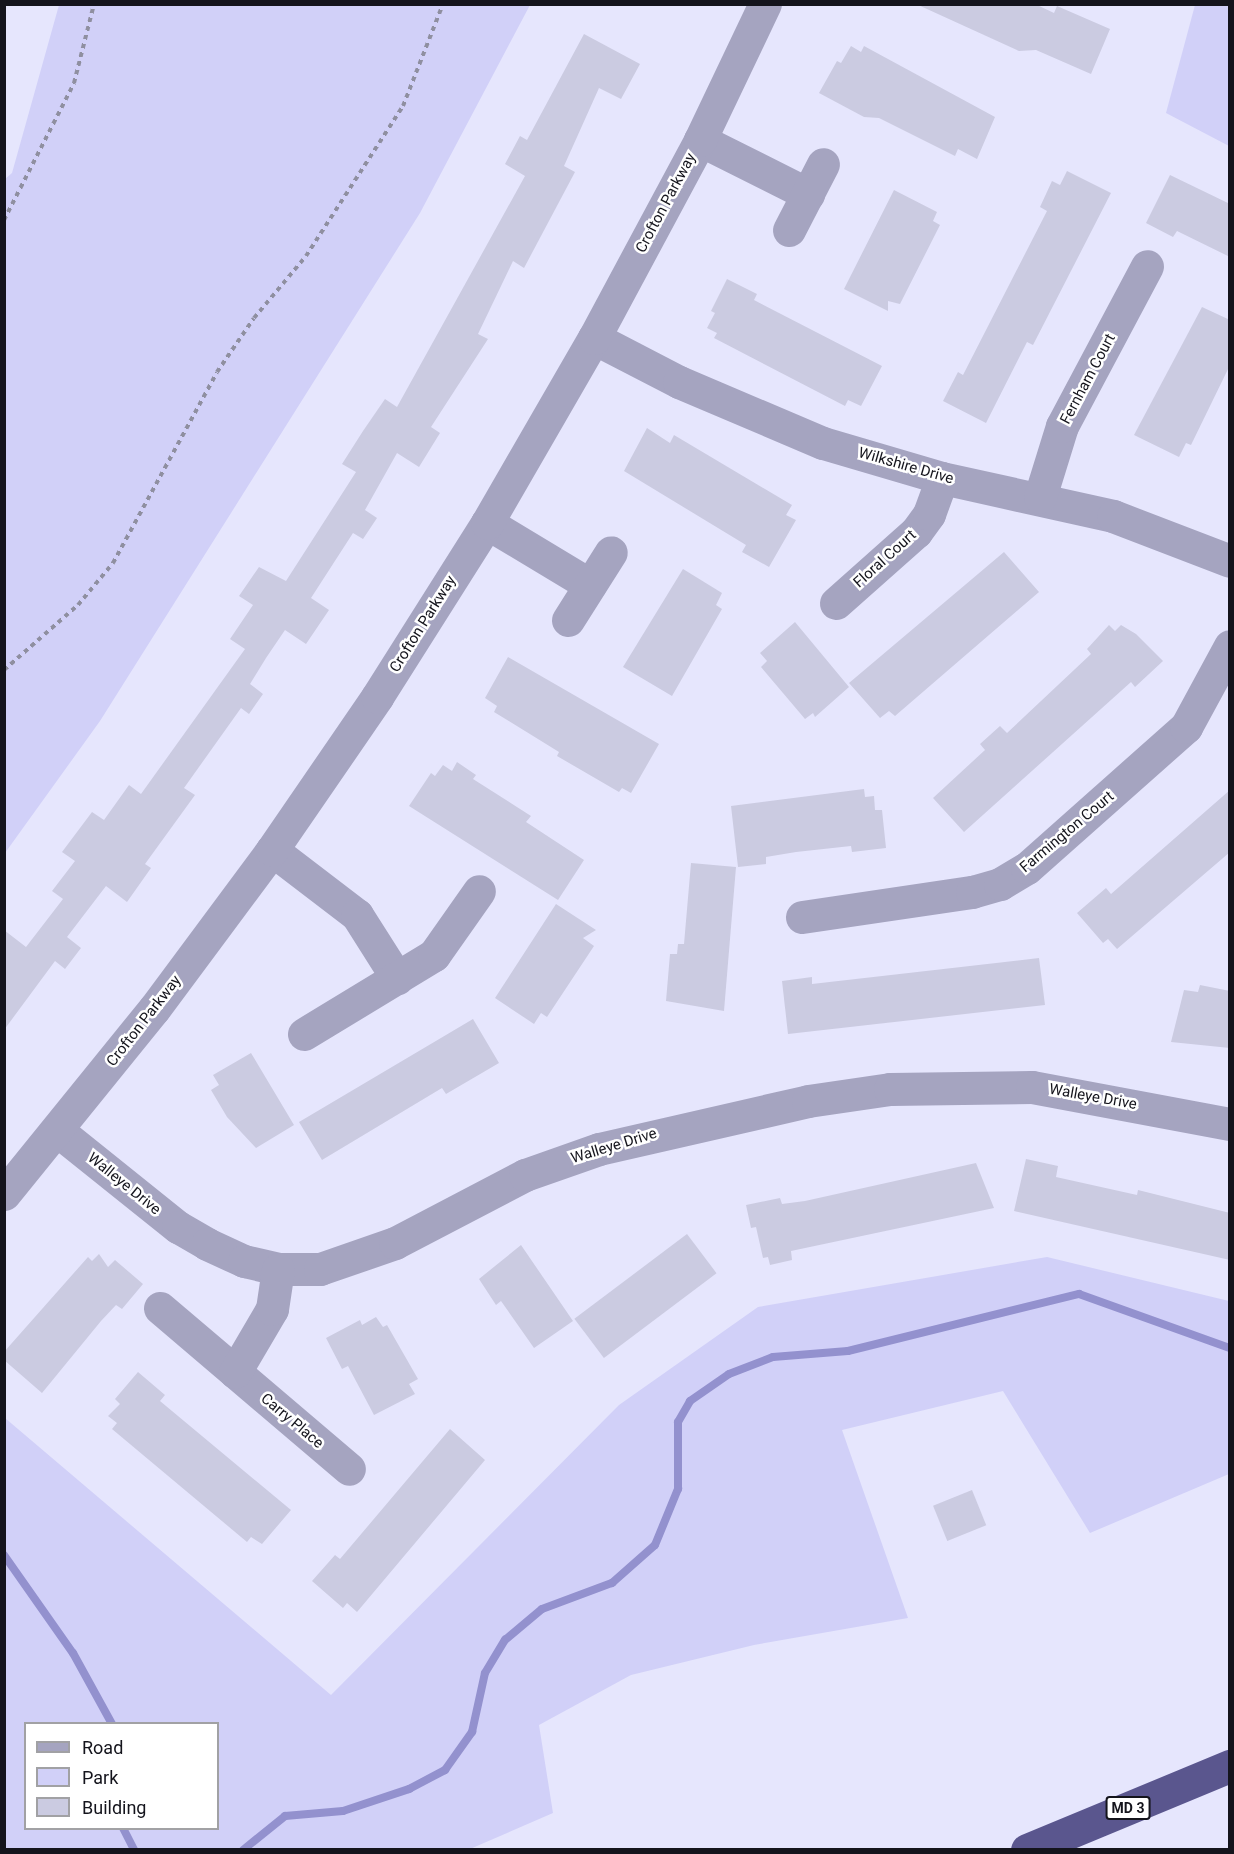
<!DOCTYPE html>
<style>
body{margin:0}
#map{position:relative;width:1234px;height:1854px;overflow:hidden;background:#e6e6fd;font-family:Roboto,sans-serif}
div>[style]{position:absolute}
.green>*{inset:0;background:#d1d0f8}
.stream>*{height:8px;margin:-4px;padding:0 4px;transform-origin:4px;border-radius:4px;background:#9391ce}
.building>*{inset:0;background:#cbcbe1;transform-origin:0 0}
.path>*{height:4px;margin-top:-2px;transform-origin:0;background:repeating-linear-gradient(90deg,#8f8fa0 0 4.5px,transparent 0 9px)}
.minor>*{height:33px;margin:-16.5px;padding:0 16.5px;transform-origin:16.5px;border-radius:16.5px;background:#a5a4c0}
.highway>*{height:33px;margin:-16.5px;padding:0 16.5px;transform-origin:16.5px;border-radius:16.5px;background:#5a568e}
span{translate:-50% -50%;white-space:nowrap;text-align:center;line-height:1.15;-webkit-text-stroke:5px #fff;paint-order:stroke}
.shield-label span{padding:2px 4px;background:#fff;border:2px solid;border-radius:4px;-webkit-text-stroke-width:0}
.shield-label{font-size:14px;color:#14141c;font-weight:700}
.street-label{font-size:15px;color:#14141c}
.frame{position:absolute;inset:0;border:6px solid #14141c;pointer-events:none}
.legend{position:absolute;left:24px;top:1722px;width:195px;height:108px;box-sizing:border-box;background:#fff;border:2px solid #a1a1a4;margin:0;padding:8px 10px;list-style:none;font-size:18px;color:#14141c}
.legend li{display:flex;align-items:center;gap:12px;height:30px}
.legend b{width:30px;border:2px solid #a1a1a4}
</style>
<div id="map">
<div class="green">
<i style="clip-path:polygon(59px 5px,530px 5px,420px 213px,100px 721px,5px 853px,5px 179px,12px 173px)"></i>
<i style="clip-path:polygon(1195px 5px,1229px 5px,1229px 146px,1166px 113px)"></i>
<i style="clip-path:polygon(evenodd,1047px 1257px,1229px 1301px,1229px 1474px,1090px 1533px,1003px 1391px,842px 1430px,908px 1618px,754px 1645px,631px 1675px,539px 1725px,553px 1813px,470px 1849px,5px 1849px,5px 1418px,331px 1695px,619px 1405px,758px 1307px,1047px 1257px,26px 1724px,218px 1724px,218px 1828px,26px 1828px,26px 1724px)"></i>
</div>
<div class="stream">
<i style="left:4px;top:1555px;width:120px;rotate:54.9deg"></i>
<i style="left:73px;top:1653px;width:81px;rotate:61.2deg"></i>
<i style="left:123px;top:1828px;width:25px;rotate:63deg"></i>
<i style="left:243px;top:1850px;width:54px;rotate:-39deg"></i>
<i style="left:285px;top:1816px;width:58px;rotate:-4.9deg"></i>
<i style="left:343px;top:1811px;width:70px;rotate:-18.4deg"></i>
<i style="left:409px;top:1789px;width:41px;rotate:-27.8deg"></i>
<i style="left:445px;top:1770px;width:47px;rotate:-54.6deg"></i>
<i style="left:472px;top:1732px;width:60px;rotate:-77.6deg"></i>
<i style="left:485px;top:1673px;width:39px;rotate:-59deg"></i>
<i style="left:505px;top:1640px;width:48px;rotate:-40deg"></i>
<i style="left:542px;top:1609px;width:75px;rotate:-20.4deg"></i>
<i style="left:612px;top:1583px;width:57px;rotate:-41.5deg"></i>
<i style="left:655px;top:1545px;width:61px;rotate:-67.7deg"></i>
<i style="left:678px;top:1489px;width:67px;rotate:-90deg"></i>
<i style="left:678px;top:1422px;width:24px;rotate:-60deg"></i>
<i style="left:690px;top:1401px;width:47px;rotate:-34.7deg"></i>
<i style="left:729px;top:1374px;width:47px;rotate:-21.1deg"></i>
<i style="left:773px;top:1357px;width:75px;rotate:-4.6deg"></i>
<i style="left:848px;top:1351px;width:238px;rotate:-13.9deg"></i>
<i style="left:1079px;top:1294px;width:160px;rotate:19.7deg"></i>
</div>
<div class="building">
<i style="clip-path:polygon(916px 4px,1035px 4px,1054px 13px,1057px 6px,1110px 29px,1091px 74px,1036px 50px,1019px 51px)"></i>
<i style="clip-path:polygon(584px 34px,640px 64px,621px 99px,599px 88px,564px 166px,575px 172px,524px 268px,513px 261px,478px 334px,488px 339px,431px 427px,440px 433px,419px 467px,397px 453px,365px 510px,377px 518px,363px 539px,353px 533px,311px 598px,329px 610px,306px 644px,285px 630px,266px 658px,250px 684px,263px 694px,249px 714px,241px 708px,184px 788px,195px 795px,145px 864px,151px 868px,127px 902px,106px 886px,67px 937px,81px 948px,65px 969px,55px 961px,4px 1030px,4px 930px,26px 947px,63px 899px,52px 891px,75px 861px,62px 852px,92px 812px,104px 820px,129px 785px,141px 794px,245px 649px,230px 639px,253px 605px,239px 596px,259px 567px,286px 581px,356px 472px,342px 464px,363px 431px,385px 399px,397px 407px,525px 176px,505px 164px,520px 136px,527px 140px)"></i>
<i style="clip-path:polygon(851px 46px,861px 52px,864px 46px,995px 117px,977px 159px,958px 149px,955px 156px,879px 118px,864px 117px,819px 93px,837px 61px,841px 63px)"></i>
<i style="clip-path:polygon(1067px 171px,1111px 193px,1033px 345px,1027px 342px,986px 423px,943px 401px,958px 372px,963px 375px,1047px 211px,1040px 207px,1052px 181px,1060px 185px)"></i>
<i style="clip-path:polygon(1170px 175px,1230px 204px,1230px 257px,1177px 231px,1173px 237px,1146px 223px)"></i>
<i style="clip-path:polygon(894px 190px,937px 212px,933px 221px,940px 225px,900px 304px,888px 301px,888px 311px,844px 289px)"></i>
<i style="clip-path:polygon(727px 279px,757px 294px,754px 300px,882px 366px,861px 406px,848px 400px,845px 406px,714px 338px,717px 333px,707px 328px,715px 313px,711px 311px)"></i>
<i style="clip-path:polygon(1202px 307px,1230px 320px,1230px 365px,1191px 445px,1186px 443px,1179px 457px,1134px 435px)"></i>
<i style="clip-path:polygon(647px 428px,670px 443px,674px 435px,792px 505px,786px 515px,796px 520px,769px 567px,742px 552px,746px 545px,624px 471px)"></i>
<i style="clip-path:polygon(1004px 552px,1039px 592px,895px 716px,889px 711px,880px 718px,849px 683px)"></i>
<i style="clip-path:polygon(683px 569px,722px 593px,716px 605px,722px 609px,672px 696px,623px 667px)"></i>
<i style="clip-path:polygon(795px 622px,849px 687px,815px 717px,813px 713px,805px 719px,761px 667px,767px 661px,760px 653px)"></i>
<i style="clip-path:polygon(1109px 625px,1115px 631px,1121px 625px,1136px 634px,1163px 661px,1135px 687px,1131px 682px,964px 832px,933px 798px,985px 750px,980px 744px,1000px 726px,1007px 733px,1091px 654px,1087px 649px)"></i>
<i style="clip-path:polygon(508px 657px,659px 744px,631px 793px,622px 788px,619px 792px,557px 756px,559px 752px,494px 712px,497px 706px,485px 698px)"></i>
<i style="clip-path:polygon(457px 762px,476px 775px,473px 779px,531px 816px,526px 822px,584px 860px,558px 900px,409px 806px,431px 773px,435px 776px,443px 765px,452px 771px)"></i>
<i style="clip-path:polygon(864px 789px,865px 797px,874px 796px,875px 810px,882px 810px,886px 848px,852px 852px,851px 846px,796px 852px,766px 857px,766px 864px,738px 867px,731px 806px)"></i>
<i style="clip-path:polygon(1230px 790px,1230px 852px,1117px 949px,1108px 939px,1103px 943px,1077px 913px,1106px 888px,1111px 894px)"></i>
<i style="clip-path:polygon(691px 863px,736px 867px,724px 1011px,666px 1001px,670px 954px,677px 954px,678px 944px,684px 944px)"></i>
<i style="clip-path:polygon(556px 904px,596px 930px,583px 938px,594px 946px,547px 1017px,541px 1013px,534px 1024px,495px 998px)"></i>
<i style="clip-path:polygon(1039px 958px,1045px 1005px,788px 1034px,782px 981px,812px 977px,812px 984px)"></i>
<i style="clip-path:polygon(1200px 985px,1230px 991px,1230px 1048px,1171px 1042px,1184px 990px,1198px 992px)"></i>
<i style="clip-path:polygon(473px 1019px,499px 1063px,446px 1094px,442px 1088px,322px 1160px,299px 1122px)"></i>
<i style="clip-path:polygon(251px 1053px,294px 1125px,256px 1148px,227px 1117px,211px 1090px,219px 1085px,213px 1075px)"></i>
<i style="clip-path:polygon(1026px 1159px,1058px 1166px,1056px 1177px,1137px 1195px,1138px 1190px,1230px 1213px,1230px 1260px,1014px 1211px)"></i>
<i style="clip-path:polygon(976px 1163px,994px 1208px,791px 1251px,792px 1260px,770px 1265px,768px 1257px,763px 1258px,756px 1227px,751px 1228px,746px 1205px,780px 1198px,782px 1204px,805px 1201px)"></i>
<i style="left:687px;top:1234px;width:49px;height:141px;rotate:53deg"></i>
<i style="clip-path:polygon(521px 1245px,573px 1321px,534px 1348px,501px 1301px,496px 1305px,479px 1279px)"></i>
<i style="clip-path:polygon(99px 1254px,108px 1267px,115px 1260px,143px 1284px,122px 1309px,116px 1305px,101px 1321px,42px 1393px,4px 1360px,4px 1352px,88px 1257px,92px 1261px)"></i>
<i style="clip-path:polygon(376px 1317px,383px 1327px,387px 1325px,418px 1379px,409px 1384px,415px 1394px,374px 1415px,348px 1366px,342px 1369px,326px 1338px,360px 1320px,362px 1325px)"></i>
<i style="clip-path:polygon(138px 1372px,165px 1395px,160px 1401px,291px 1510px,262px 1544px,251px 1537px,247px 1542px,112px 1429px,117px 1423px,108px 1416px,120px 1404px,115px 1399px)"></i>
<i style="clip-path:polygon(450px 1429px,485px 1460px,357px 1612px,347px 1603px,343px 1608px,312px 1581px,335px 1555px,340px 1559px)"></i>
<i style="left:972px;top:1490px;width:38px;height:42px;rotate:68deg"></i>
</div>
<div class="path">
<i style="left:4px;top:220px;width:154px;rotate:-62.9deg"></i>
<i style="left:74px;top:83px;width:81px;rotate:-75.8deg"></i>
<i style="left:4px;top:670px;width:98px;rotate:-41.3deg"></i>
<i style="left:78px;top:605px;width:55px;rotate:-50.2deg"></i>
<i style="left:113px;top:563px;width:217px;rotate:-61.4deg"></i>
<i style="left:217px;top:372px;width:65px;rotate:-55.6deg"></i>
<i style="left:254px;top:318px;width:81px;rotate:-50deg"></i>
<i style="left:306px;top:256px;width:179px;rotate:-57.1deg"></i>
<i style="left:403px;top:106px;width:110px;rotate:-68.6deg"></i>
</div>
<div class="minor">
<i style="left:700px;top:140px;width:121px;rotate:26.6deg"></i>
<i style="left:789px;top:230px;width:74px;rotate:-62.7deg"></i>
<i style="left:594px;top:338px;width:96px;rotate:27.4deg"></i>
<i style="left:679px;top:382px;width:156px;rotate:23deg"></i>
<i style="left:823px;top:443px;width:124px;rotate:16.4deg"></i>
<i style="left:942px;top:478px;width:175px;rotate:12.5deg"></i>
<i style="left:1113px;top:516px;width:125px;rotate:21deg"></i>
<i style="left:1040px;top:497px;width:74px;rotate:-72.8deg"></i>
<i style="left:1062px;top:426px;width:181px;rotate:-62deg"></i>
<i style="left:487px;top:523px;width:120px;rotate:31deg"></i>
<i style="left:836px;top:603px;width:107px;rotate:-41.6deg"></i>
<i style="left:916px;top:532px;width:22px;rotate:-54deg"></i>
<i style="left:929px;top:514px;width:38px;rotate:-70deg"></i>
<i style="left:568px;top:620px;width:80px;rotate:-57.7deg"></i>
<i style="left:272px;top:850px;width:107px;rotate:37.4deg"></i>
<i style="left:357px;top:915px;width:75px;rotate:57.6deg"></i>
<i style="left:802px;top:917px;width:172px;rotate:-8.4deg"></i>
<i style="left:972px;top:892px;width:29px;rotate:-16deg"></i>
<i style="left:1000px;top:884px;width:31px;rotate:-31deg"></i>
<i style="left:1027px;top:868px;width:213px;rotate:-41.6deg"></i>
<i style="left:1186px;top:727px;width:92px;rotate:-61.5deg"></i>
<i style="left:304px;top:1034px;width:152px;rotate:-31.3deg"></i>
<i style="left:434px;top:955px;width:78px;rotate:-54.9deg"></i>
<i style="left:58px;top:1131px;width:154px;rotate:38.7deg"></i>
<i style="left:178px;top:1227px;width:34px;rotate:30deg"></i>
<i style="left:207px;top:1244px;width:41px;rotate:24.7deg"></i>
<i style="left:244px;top:1261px;width:35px;rotate:13deg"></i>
<i style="left:278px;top:1269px;width:42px"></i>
<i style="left:320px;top:1269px;width:79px;rotate:-19.1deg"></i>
<i style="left:395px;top:1243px;width:147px;rotate:-27.6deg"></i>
<i style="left:525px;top:1175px;width:78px;rotate:-19.4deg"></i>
<i style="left:599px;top:1149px;width:214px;rotate:-12.9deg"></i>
<i style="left:808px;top:1101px;width:83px;rotate:-8.3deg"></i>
<i style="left:890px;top:1089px;width:142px;rotate:-0.8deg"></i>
<i style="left:1032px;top:1087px;width:201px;rotate:10.6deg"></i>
<i style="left:4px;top:1194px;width:238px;rotate:-51deg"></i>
<i style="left:154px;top:1009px;width:198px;rotate:-53.4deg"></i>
<i style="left:272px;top:850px;width:186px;rotate:-55.5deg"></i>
<i style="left:377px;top:697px;width:206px;rotate:-57.7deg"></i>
<i style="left:487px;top:523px;width:214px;rotate:-60deg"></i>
<i style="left:594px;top:338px;width:225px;rotate:-61.8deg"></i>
<i style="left:700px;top:140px;width:151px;rotate:-64.5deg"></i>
<i style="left:160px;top:1308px;width:248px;rotate:40.4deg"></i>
<i style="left:235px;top:1372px;width:73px;rotate:-59.6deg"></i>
<i style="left:272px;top:1309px;width:40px;rotate:-81.5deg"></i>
</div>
<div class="highway">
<i style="left:1027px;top:1850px;width:220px;rotate:-22.5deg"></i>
</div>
<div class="shield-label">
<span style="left:1128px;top:1808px">MD 3</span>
</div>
<div class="street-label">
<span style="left:666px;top:203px;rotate:-62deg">Crofton Parkway</span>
<span style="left:1088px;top:379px;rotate:-62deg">Fernham Court</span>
<span style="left:906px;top:466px;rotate:16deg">Wilkshire Drive</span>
<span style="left:885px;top:559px;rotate:-42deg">Floral Court</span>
<span style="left:423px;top:624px;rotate:-58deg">Crofton Parkway</span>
<span style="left:1067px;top:832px;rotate:-40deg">Farmington Court</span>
<span style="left:144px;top:1021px;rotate:-52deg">Crofton Parkway</span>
<span style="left:1093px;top:1097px;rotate:10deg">Walleye Drive</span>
<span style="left:614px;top:1146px;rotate:-17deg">Walleye Drive</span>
<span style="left:124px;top:1184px;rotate:39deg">Walleye Drive</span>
<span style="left:292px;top:1421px;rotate:40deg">Carry Place</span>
</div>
<div class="frame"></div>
<ul class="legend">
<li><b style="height:8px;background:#a5a4c0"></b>Road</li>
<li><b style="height:16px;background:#d1d0f8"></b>Park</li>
<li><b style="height:16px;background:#cbcbe1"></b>Building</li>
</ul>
</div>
